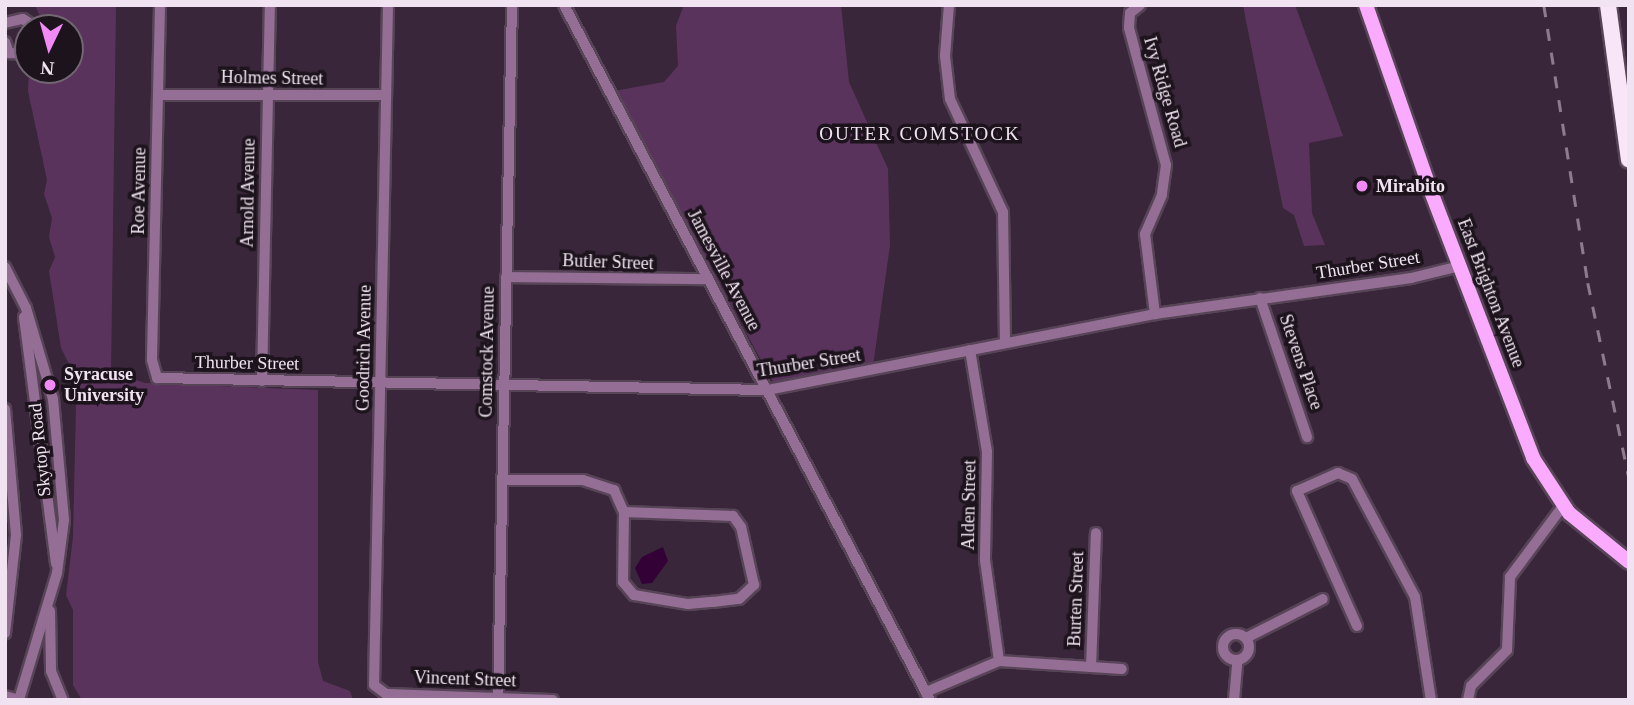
<!DOCTYPE html>
<style>
body{margin:0}
#map{position:relative;width:1634px;height:705px;overflow:hidden;background:#3a263a;font-family:"Times New Roman",serif}
div>[style]{position:absolute}
.green>*{inset:0;background:#5a335c}
.water>*{inset:0;background:#330136}
.roads{filter:drop-shadow(2px 0 #574457) drop-shadow(-2px 0 #574457) drop-shadow(0 2px #574457) drop-shadow(0 -2px #574457)}
.minor>*{height:10px;margin:-5px;padding:0 5px;transform-origin:5px;border-radius:5px;background:#946e95}
.minor>.ring{margin:-5px;padding:0;box-sizing:content-box;background:none;border:10px solid #946e95;border-radius:50%}
.major>*{height:14px;margin:-7px;padding:0 7px;transform-origin:7px;border-radius:7px;background:#fbabfd}
.highway>*{height:16px;margin:-8px;padding:0 8px;transform-origin:8px;border-radius:8px;background:#f8e5f8}
.rail>*{height:2.5px;margin-top:-1.25px;transform-origin:0;background:repeating-linear-gradient(90deg,#8e7c8e 0 12px,transparent 0 24px)}
.dots>*{width:19px;height:19px;translate:-50% -50%;box-sizing:border-box;border:4px solid #1c131c;border-radius:50%}
span{translate:-50% -50%;white-space:nowrap;text-align:center;line-height:1.15;-webkit-text-stroke:7px #1c131c;paint-order:stroke}
.street-label{font-size:18px;color:#f1e3f1}
.poi-label{font-size:18px;color:#f1e3f1;font-weight:700}
.left{translate:0 -50%;text-align:left}
.neighbourhood-label{font-size:19px;color:#f1e3f1;letter-spacing:2px}
.frame{position:absolute;inset:0;border:7px solid #f1e3f1;pointer-events:none}
.north{position:absolute;left:14px;top:14px;width:70px;height:70px;box-sizing:border-box;background:#1c131c;border:2px solid #716671;border-radius:50%;rotate:185deg;font-size:19px;font-weight:700;line-height:28px;text-align:center;color:#f1e3f1}
.north::after{content:'';display:block;margin:auto;width:24px;height:32px;background:#f18af5;clip-path:polygon(50% 0,100% 100%,50% 72%,0 100%)}
</style>
<div id="map">
<div class="green">
<i style="clip-path:polygon(35px 5px,116px 5px,111px 372px,145px 383px,318px 390px,318px 662px,323px 681px,350px 691px,353px 700px,82px 700px,73px 685px,73px 610px,66px 595px,73px 537px,76px 407px,70px 366px,61px 348px,49px 271px,55px 257px,49px 237px,52px 218px,44px 194px,47px 180px,28px 91px,29px 70px,70px 70px,70px 28px,45px 28px)"></i>
<i style="clip-path:polygon(684px 5px,841px 5px,849px 82px,888px 169px,890px 245px,873px 366px,798px 382px,773px 382px,614px 91px,664px 82px,678px 66px,676px 26px)"></i>
<i style="clip-path:polygon(1243px 5px,1295px 5px,1343px 136px,1309px 143px,1312px 213px,1325px 245px,1304px 246px,1294px 215px,1283px 208px)"></i>
</div>
<div class="water">
<i style="clip-path:polygon(663px 547px,668px 561px,652px 583px,642px 584px,635px 568px,642px 557px)"></i>
</div>
<div class="roads">
<div class="minor">
<i style="left:160px;top:5px;width:355px;rotate:91.3deg"></i>
<i style="left:152px;top:360px;width:19px;rotate:74deg"></i>
<i style="left:157px;top:378px;width:611px;rotate:1.13deg"></i>
<i style="left:768px;top:390px;width:394px;rotate:-11.1deg"></i>
<i style="left:1155px;top:314px;width:259px;rotate:-8deg"></i>
<i style="left:1411px;top:278px;width:50px;rotate:-13.8deg"></i>
<i style="left:388px;top:5px;width:680px;rotate:91.18deg"></i>
<i style="left:374px;top:685px;width:15px;rotate:37deg"></i>
<i style="left:386px;top:694px;width:167px;rotate:2.1deg"></i>
<i style="left:564px;top:5px;width:785px;rotate:62.23deg"></i>
<i style="left:949px;top:5px;width:51px;rotate:94.5deg"></i>
<i style="left:945px;top:56px;width:43px;rotate:83.4deg"></i>
<i style="left:950px;top:99px;width:125px;rotate:64.9deg"></i>
<i style="left:1003px;top:212px;width:131px;rotate:89.1deg"></i>
<i style="left:1140px;top:5px;width:13px;rotate:141deg"></i>
<i style="left:1130px;top:13px;width:15px;rotate:94deg"></i>
<i style="left:1129px;top:28px;width:142px;rotate:74.9deg"></i>
<i style="left:1166px;top:165px;width:30px;rotate:98deg"></i>
<i style="left:1162px;top:195px;width:43px;rotate:113.6deg"></i>
<i style="left:1145px;top:234px;width:81px;rotate:82.9deg"></i>
<i style="left:5px;top:23px;width:18px;rotate:-13deg"></i>
<i style="left:23px;top:19px;width:17px;rotate:33deg"></i>
<i style="left:5px;top:42px;width:12px;rotate:70deg"></i>
<i style="left:9px;top:53px;width:19px;rotate:3deg"></i>
<i style="left:159px;top:95px;width:226px"></i>
<i style="left:5px;top:267px;width:46px;rotate:62.9deg"></i>
<i style="left:26px;top:308px;width:95px;rotate:73.5deg"></i>
<i style="left:53px;top:399px;width:121px;rotate:84.8deg"></i>
<i style="left:64px;top:520px;width:53px;rotate:97.5deg"></i>
<i style="left:57px;top:573px;width:133px;rotate:106.7deg"></i>
<i style="left:506px;top:277px;width:202px;rotate:0.6deg"></i>
<i style="left:1260px;top:298px;width:147px;rotate:71.3deg"></i>
<i style="left:24px;top:317px;width:249px;rotate:82.6deg"></i>
<i style="left:970px;top:350px;width:103px;rotate:80.5deg"></i>
<i style="left:987px;top:452px;width:108px;rotate:91.1deg"></i>
<i style="left:985px;top:560px;width:102px;rotate:82.1deg"></i>
<i style="left:262px;top:381px;width:376px;rotate:-88.8deg"></i>
<i style="left:5px;top:409px;width:126px;rotate:85deg"></i>
<i style="left:16px;top:535px;width:99px;rotate:96.4deg"></i>
<i style="left:502px;top:480px;width:81px"></i>
<i style="left:583px;top:480px;width:33px;rotate:18deg"></i>
<i style="left:614px;top:490px;width:24px;rotate:66deg"></i>
<i style="left:624px;top:512px;width:70px;rotate:90.8deg"></i>
<i style="left:623px;top:582px;width:17px;rotate:50deg"></i>
<i style="left:634px;top:595px;width:55px;rotate:9.5deg"></i>
<i style="left:688px;top:604px;width:25px;rotate:-5deg"></i>
<i style="left:713px;top:602px;width:26px;rotate:-7deg"></i>
<i style="left:739px;top:599px;width:21px;rotate:-43deg"></i>
<i style="left:754px;top:585px;width:59px;rotate:-102.6deg"></i>
<i style="left:741px;top:527px;width:14px;rotate:-126deg"></i>
<i style="left:733px;top:516px;width:109px;rotate:-177.9deg"></i>
<i style="left:50px;top:611px;width:60px;rotate:89deg"></i>
<i style="left:51px;top:671px;width:31px;rotate:68deg"></i>
<i style="left:1357px;top:626px;width:148px;rotate:-114deg"></i>
<i style="left:1297px;top:491px;width:45px;rotate:-23.7deg"></i>
<i style="left:1338px;top:473px;width:15px;rotate:23deg"></i>
<i style="left:1352px;top:479px;width:134px;rotate:61.9deg"></i>
<i style="left:1415px;top:597px;width:104px;rotate:81.2deg"></i>
<i class="ring" style="left:1223px;top:634px;width:16px;height:16px"></i>
<i style="left:1246px;top:638px;width:86px;rotate:-26.9deg"></i>
<i style="left:1091px;top:667px;width:134px;rotate:-87.9deg"></i>
<i style="left:926px;top:692px;width:79px;rotate:-23deg"></i>
<i style="left:999px;top:661px;width:123px;rotate:3.7deg"></i>
<i style="left:5px;top:696px;width:15px;rotate:16deg"></i>
<i style="left:498px;top:700px;width:695px;rotate:-88.85deg"></i>
<i style="left:1234px;top:700px;width:38px;rotate:-85deg"></i>
<i style="left:1468px;top:700px;width:14px;rotate:-78deg"></i>
<i style="left:1471px;top:686px;width:51px;rotate:-45deg"></i>
<i style="left:1507px;top:650px;width:73px;rotate:-87.6deg"></i>
<i style="left:1510px;top:577px;width:89px;rotate:-53.3deg"></i>
</div>
<div class="major">
<i style="left:1366px;top:5px;width:195px;rotate:70.8deg"></i>
<i style="left:1430px;top:189px;width:288px;rotate:69deg"></i>
<i style="left:1533px;top:458px;width:66px;rotate:56.8deg"></i>
<i style="left:1569px;top:513px;width:77px;rotate:39.2deg"></i>
</div>
<div class="highway">
<i style="left:1608px;top:5px;width:156px;rotate:82.3deg"></i>
</div>
</div>
<div class="rail">
<i style="left:1544px;top:5px;width:281px;rotate:81deg"></i>
<i style="left:1588px;top:283px;width:198px;rotate:78.1deg"></i>
</div>
<div class="dots">
<i style="left:1362px;top:186px;background:#f18af5"></i>
<i style="left:50px;top:385px;background:#f18af5"></i>
</div>
<div class="street-label">
<span style="left:272px;top:78px;rotate:1deg">Holmes Street</span>
<span style="left:1165px;top:92px;rotate:74deg">Ivy Ridge Road</span>
<span style="left:139px;top:191px;rotate:-89deg">Roe Avenue</span>
<span style="left:248px;top:193px;rotate:-89deg">Arnold Avenue</span>
<span style="left:608px;top:262px;rotate:2deg">Butler Street</span>
<span style="left:1368px;top:265px;rotate:-9deg">Thurber Street</span>
<span style="left:724px;top:270px;rotate:62deg">Jamesville Avenue</span>
<span style="left:1491px;top:293px;rotate:69deg">East Brighton Avenue</span>
<span style="left:364px;top:348px;rotate:-89deg">Goodrich Avenue</span>
<span style="left:487px;top:352px;rotate:-89deg">Comstock Avenue</span>
<span style="left:1301px;top:362px;rotate:71deg">Stevens Place</span>
<span style="left:247px;top:363px;rotate:1deg">Thurber Street</span>
<span style="left:809px;top:363px;rotate:-9deg">Thurber Street</span>
<span style="left:40px;top:450px;rotate:-96deg">Skytop Road</span>
<span style="left:969px;top:505px;rotate:-89deg">Alden Street</span>
<span style="left:1076px;top:599px;rotate:-88deg">Burten Street</span>
<span style="left:465px;top:679px;rotate:2deg">Vincent Street</span>
</div>
<div class="poi-label">
<span class="left" style="left:1376px;top:186px">Mirabito</span>
<span class="left" style="left:64px;top:385px">Syracuse<br>University</span>
</div>
<div class="neighbourhood-label">
<span style="left:920px;top:134px">OUTER COMSTOCK</span>
</div>
<div class="frame"></div>
<div class="north">N</div>
</div>
